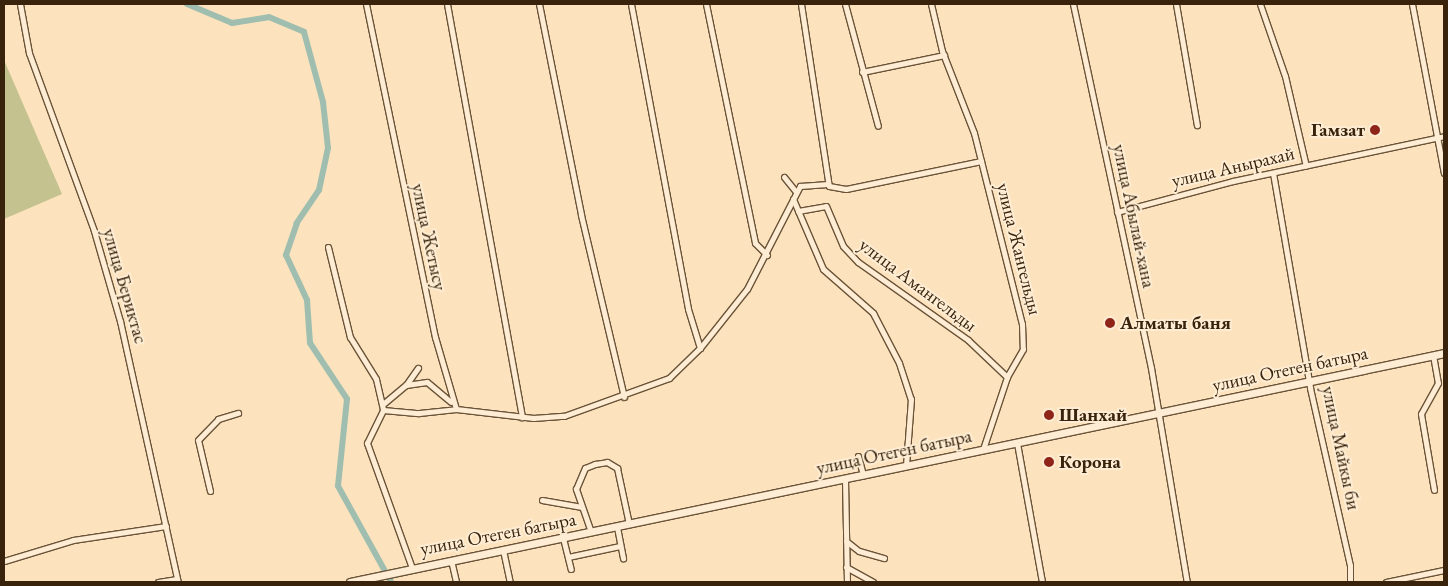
<!DOCTYPE html>
<meta charset="utf-8">
<style>
body{margin:0}
#map{position:relative;width:1448px;height:586px;overflow:hidden;background:#fde3bd;font-family:"EB Garamond",serif}
div>[style]{position:absolute}
.green>*{inset:0;background:#c4c28e}
.canal>*{height:6px;margin:-3px;padding:0 3px;transform-origin:3px;border-radius:3px;background:#9fbeaf}
.roads{filter:drop-shadow(1px 0 #6a5338) drop-shadow(-1px 0 #6a5338) drop-shadow(0 1px #6a5338) drop-shadow(0 -1px #6a5338)}
.street>*{height:5px;margin:-2.5px;padding:0 2.5px;transform-origin:2.5px;border-radius:2.5px;background:#feedd4}
.secondary>*{height:7px;margin:-3.5px;padding:0 3.5px;transform-origin:3.5px;border-radius:3.5px;background:#feedd4}
.dots>*{width:14px;height:14px;translate:-50% -50%;box-sizing:border-box;border:2px solid #feedd4;border-radius:50%}
span{translate:-50% -50%;white-space:nowrap;text-align:center;line-height:1.15;-webkit-text-stroke:4px #feedd4;paint-order:stroke}
.poi-label{font-size:19px;color:#39230c;font-weight:700}
.right{translate:-100% -50%;text-align:right}
.left{translate:0 -50%;text-align:left}
.street-label{font-size:19px;color:#39230c}
.frame{position:absolute;inset:0;border:5px solid #39230c;pointer-events:none}
</style>
<div id="map">
<div class="green">
<i style="clip-path:polygon(4px 60px,62px 194px,4px 219px)"></i>
</div>
<div class="canal">
<i style="left:187px;top:4px;width:49px;rotate:22.9deg"></i>
<i style="left:232px;top:23px;width:37px;rotate:-9deg"></i>
<i style="left:269px;top:17px;width:38px;rotate:23deg"></i>
<i style="left:304px;top:32px;width:73px;rotate:74.8deg"></i>
<i style="left:323px;top:102px;width:46px;rotate:83.8deg"></i>
<i style="left:328px;top:148px;width:43px;rotate:102.1deg"></i>
<i style="left:319px;top:190px;width:40px;rotate:124deg"></i>
<i style="left:297px;top:223px;width:34px;rotate:109deg"></i>
<i style="left:286px;top:255px;width:50px;rotate:65deg"></i>
<i style="left:307px;top:300px;width:43px;rotate:86deg"></i>
<i style="left:310px;top:343px;width:67px;rotate:56.5deg"></i>
<i style="left:347px;top:399px;width:87px;rotate:95.9deg"></i>
<i style="left:338px;top:486px;width:110px;rotate:61.1deg"></i>
</div>
<div class="roads">
<div class="street">
<i style="left:20px;top:4px;width:50px;rotate:79.6deg"></i>
<i style="left:29px;top:53px;width:189px;rotate:69.9deg"></i>
<i style="left:94px;top:231px;width:94px;rotate:73.9deg"></i>
<i style="left:120px;top:321px;width:267px;rotate:77.5deg"></i>
<i style="left:366px;top:4px;width:340px;rotate:78.3deg"></i>
<i style="left:435px;top:337px;width:75px;rotate:73.7deg"></i>
<i style="left:456px;top:409px;width:78px;rotate:6.7deg"></i>
<i style="left:533px;top:418px;width:31px;rotate:-4deg"></i>
<i style="left:564px;top:416px;width:112px;rotate:-19.9deg"></i>
<i style="left:669px;top:378px;width:43px;rotate:-44.1deg"></i>
<i style="left:700px;top:348px;width:75px;rotate:-51.5deg"></i>
<i style="left:747px;top:289px;width:116px;rotate:-62.8deg"></i>
<i style="left:800px;top:186px;width:28px;rotate:-4deg"></i>
<i style="left:447px;top:4px;width:420px;rotate:79.7deg"></i>
<i style="left:539px;top:4px;width:215px;rotate:78.7deg"></i>
<i style="left:581px;top:215px;width:187px;rotate:76.7deg"></i>
<i style="left:631px;top:4px;width:310px;rotate:79.4deg"></i>
<i style="left:688px;top:309px;width:41px;rotate:72.9deg"></i>
<i style="left:706px;top:4px;width:244px;rotate:78.4deg"></i>
<i style="left:755px;top:243px;width:17px;rotate:45deg"></i>
<i style="left:801px;top:4px;width:184px;rotate:81.3deg"></i>
<i style="left:829px;top:186px;width:17px;rotate:10deg"></i>
<i style="left:846px;top:189px;width:138px;rotate:-11.7deg"></i>
<i style="left:845px;top:4px;width:126px;rotate:74.9deg"></i>
<i style="left:931px;top:4px;width:48px;rotate:76.8deg"></i>
<i style="left:942px;top:51px;width:88px;rotate:68.7deg"></i>
<i style="left:974px;top:133px;width:197px;rotate:75.9deg"></i>
<i style="left:1022px;top:324px;width:25px;rotate:88deg"></i>
<i style="left:1023px;top:349px;width:32px;rotate:120deg"></i>
<i style="left:1007px;top:377px;width:76px;rotate:108.4deg"></i>
<i style="left:1073px;top:4px;width:372px;rotate:77.9deg"></i>
<i style="left:1151px;top:368px;width:217px;rotate:80.5deg"></i>
<i style="left:1176px;top:4px;width:123px;rotate:80.2deg"></i>
<i style="left:1260px;top:4px;width:76px;rotate:70.9deg"></i>
<i style="left:1285px;top:76px;width:92px;rotate:76.9deg"></i>
<i style="left:1412px;top:4px;width:172px;rotate:79.3deg"></i>
<i style="left:862px;top:72px;width:84px;rotate:-11.7deg"></i>
<i style="left:1273px;top:173px;width:218px;rotate:80.2deg"></i>
<i style="left:1310px;top:388px;width:181px;rotate:77.3deg"></i>
<i style="left:1350px;top:565px;width:17px;rotate:90deg"></i>
<i style="left:784px;top:177px;width:19px;rotate:51deg"></i>
<i style="left:793px;top:199px;width:76px;rotate:66.8deg"></i>
<i style="left:823px;top:269px;width:67px;rotate:41.3deg"></i>
<i style="left:873px;top:313px;width:56px;rotate:62.5deg"></i>
<i style="left:899px;top:363px;width:38px;rotate:72deg"></i>
<i style="left:911px;top:399px;width:67px;rotate:94.3deg"></i>
<i style="left:798px;top:211px;width:28px;rotate:-10deg"></i>
<i style="left:826px;top:206px;width:43px;rotate:67deg"></i>
<i style="left:843px;top:246px;width:22px;rotate:47deg"></i>
<i style="left:858px;top:262px;width:135px;rotate:35.3deg"></i>
<i style="left:968px;top:340px;width:54px;rotate:43.5deg"></i>
<i style="left:1117px;top:212px;width:120px;rotate:-15deg"></i>
<i style="left:1233px;top:181px;width:216px;rotate:-12deg"></i>
<i style="left:328px;top:247px;width:93px;rotate:76.3deg"></i>
<i style="left:350px;top:337px;width:49px;rotate:58.2deg"></i>
<i style="left:376px;top:379px;width:32px;rotate:77deg"></i>
<i style="left:1433px;top:355px;width:28px;rotate:80deg"></i>
<i style="left:1438px;top:383px;width:35px;rotate:119deg"></i>
<i style="left:1421px;top:414px;width:77px;rotate:80.3deg"></i>
<i style="left:406px;top:385px;width:21px;rotate:-8deg"></i>
<i style="left:427px;top:382px;width:31px;rotate:40deg"></i>
<i style="left:383px;top:404px;width:30px;rotate:-40deg"></i>
<i style="left:406px;top:385px;width:21px;rotate:-55deg"></i>
<i style="left:1017px;top:443px;width:141px;rotate:79.8deg"></i>
<i style="left:858px;top:456px;width:20px;rotate:75deg"></i>
<i style="left:845px;top:479px;width:103px;rotate:88.9deg"></i>
<i style="left:210px;top:491px;width:52px;rotate:-103.2deg"></i>
<i style="left:198px;top:440px;width:29px;rotate:-46deg"></i>
<i style="left:218px;top:419px;width:21px;rotate:-17deg"></i>
<i style="left:542px;top:500px;width:39px;rotate:10deg"></i>
<i style="left:617px;top:527px;width:32px;rotate:79deg"></i>
<i style="left:591px;top:532px;width:46px;rotate:-109.2deg"></i>
<i style="left:576px;top:489px;width:23px;rotate:-67deg"></i>
<i style="left:585px;top:468px;width:11px;rotate:-22deg"></i>
<i style="left:595px;top:464px;width:12px;rotate:-9deg"></i>
<i style="left:607px;top:462px;width:12px;rotate:31deg"></i>
<i style="left:617px;top:468px;width:57px;rotate:77.9deg"></i>
<i style="left:563px;top:538px;width:32px;rotate:76deg"></i>
<i style="left:846px;top:541px;width:16px;rotate:38deg"></i>
<i style="left:859px;top:551px;width:26px;rotate:16deg"></i>
<i style="left:503px;top:550px;width:33px;rotate:78deg"></i>
<i style="left:568px;top:557px;width:53px;rotate:-11.9deg"></i>
<i style="left:451px;top:560px;width:23px;rotate:77deg"></i>
<i style="left:4px;top:561px;width:72px;rotate:-16.9deg"></i>
<i style="left:73px;top:540px;width:94px;rotate:-8.6deg"></i>
<i style="left:846px;top:567px;width:31px;rotate:29deg"></i>
<i style="left:412px;top:568px;width:133px;rotate:-109.8deg"></i>
<i style="left:367px;top:443px;width:37px;rotate:-64deg"></i>
<i style="left:383px;top:410px;width:36px;rotate:5deg"></i>
<i style="left:419px;top:413px;width:37px;rotate:-6deg"></i>
<i style="left:158px;top:582px;width:19px;rotate:-9deg"></i>
<i style="left:1386px;top:582px;width:59px;rotate:-11.7deg"></i>
</div>
<div class="secondary">
<i style="left:350px;top:582px;width:1118px;rotate:-11.82deg"></i>
</div>
</div>
<div class="dots">
<i style="left:1375px;top:130px;background:#8f2418"></i>
<i style="left:1110px;top:323px;background:#8f2418"></i>
<i style="left:1049px;top:415px;background:#8f2418"></i>
<i style="left:1049px;top:462px;background:#8f2418"></i>
</div>
<div class="poi-label">
<span class="right" style="left:1365px;top:130px">Гамзат</span>
<span class="left" style="left:1120px;top:323px">Алматы баня</span>
<span class="left" style="left:1059px;top:415px">Шанхай</span>
<span class="left" style="left:1059px;top:462px">Корона</span>
</div>
<div class="street-label">
<span style="left:1233px;top:167px;rotate:-13deg">улица Анырахай</span>
<span style="left:1134px;top:216px;rotate:78deg">улица Абылай-хана</span>
<span style="left:429px;top:237px;rotate:78deg">улица Жетысу</span>
<span style="left:1019px;top:249px;rotate:76deg">улица Жангельды</span>
<span style="left:918px;top:285px;rotate:37deg">улица Амангельды</span>
<span style="left:125px;top:286px;rotate:74deg">улица Бериктас</span>
<span style="left:1290px;top:369px;rotate:-12deg">улица Отеген батыра</span>
<span style="left:1341px;top:448px;rotate:78deg">улица Майкы би</span>
<span style="left:894px;top:452px;rotate:-12deg">улица Отеген батыра</span>
<span style="left:498px;top:534px;rotate:-11deg">улица Отеген батыра</span>
</div>
<div class="frame"></div>
</div>
